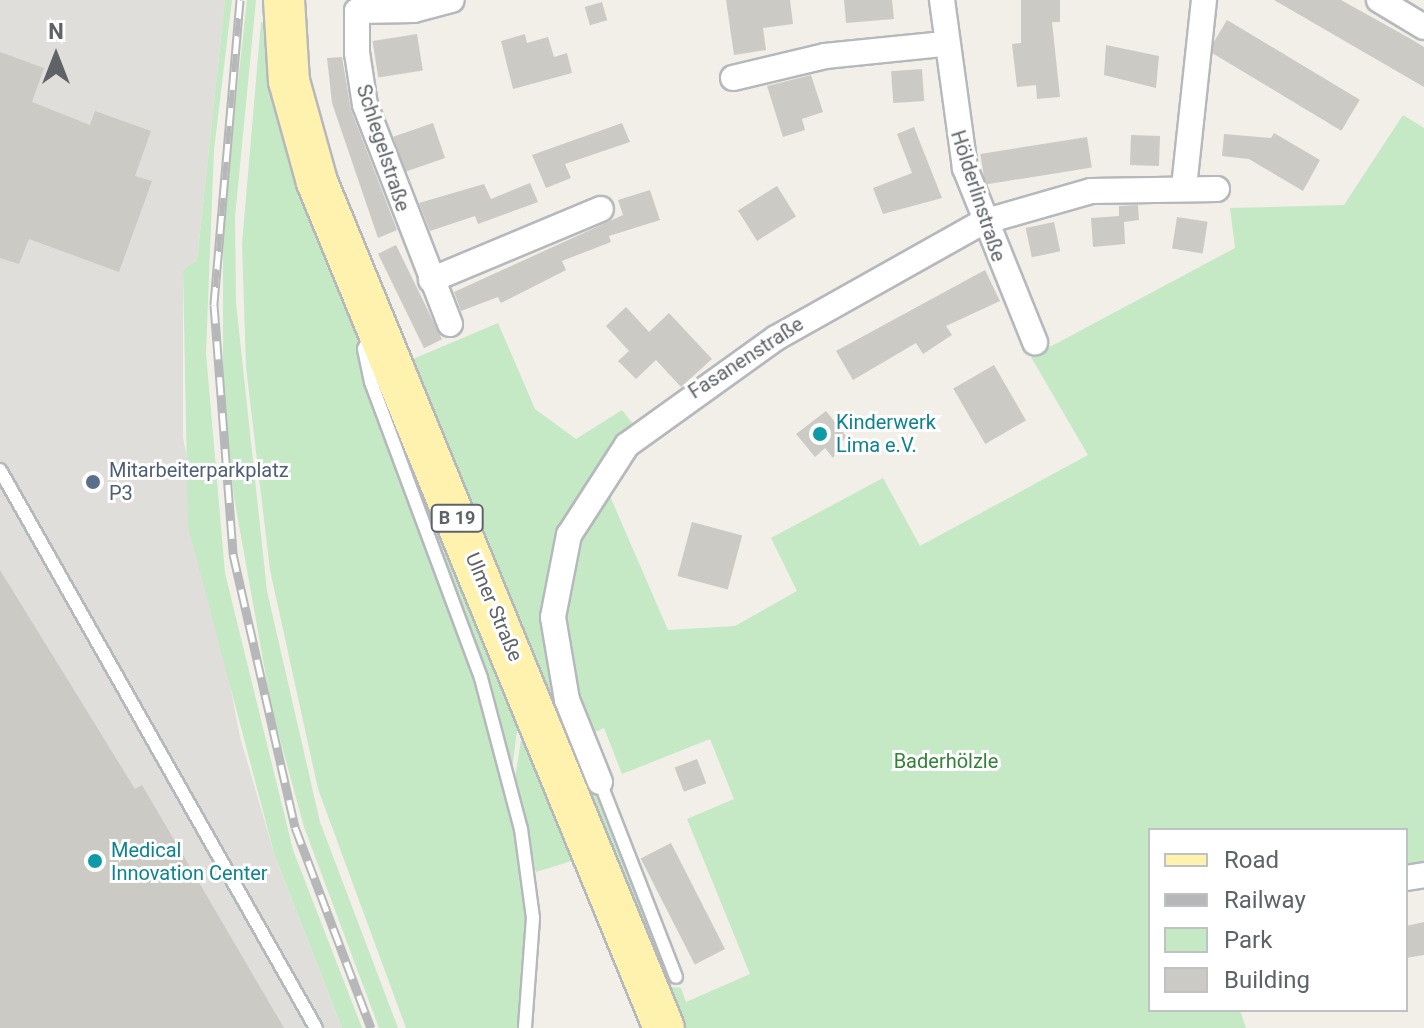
<!DOCTYPE html>
<meta charset="utf-8">
<style>
body{margin:0}
#map{position:relative;width:1424px;height:1028px;overflow:hidden;background:#f1efe8;font-family:Roboto,sans-serif}
div>[style]{position:absolute}
.industrial>*{inset:0;background:#e0deda}
.green>*{inset:0;background:#c5e8c5}
.building>*{inset:0;background:#cccac5;transform-origin:0 0}
.roads{filter:drop-shadow(2px 0 #b5b8bc) drop-shadow(-2px 0 #b5b8bc) drop-shadow(0 2px #b5b8bc) drop-shadow(0 -2px #b5b8bc)}
.service>*{height:12px;margin:-6px;padding:0 6px;transform-origin:6px;border-radius:6px;background:#fff}
.minor>*{height:24px;margin:-12px;padding:0 12px;transform-origin:12px;border-radius:12px;background:#fff}
.primary>*{height:40px;margin:-20px;padding:0 20px;transform-origin:20px;border-radius:20px;background:#fff2af}
.rail>*{height:9px;margin-top:-4.5px;transform-origin:0;background:repeating-linear-gradient(90deg,#fff 0 18px,#b6b7b8 0 36px);box-sizing:border-box;border-block:2px solid #b6b7b8}
.dots>*{width:22px;height:22px;translate:-50% -50%;box-sizing:border-box;border:4px solid #fff;border-radius:50%}
span{translate:-50% -50%;white-space:nowrap;text-align:center;line-height:1.15;-webkit-text-stroke:6px #fff;paint-order:stroke}
.shield-label span{padding:2px 6px;background:#fff;border:2px solid;border-radius:6px;-webkit-text-stroke-width:0}
.shield-label{font-size:18px;color:#5f6368;font-weight:700}
.street-label{font-size:20px;color:#5f6368}
.culture-label{font-size:20px;color:#0d838f}
.left{translate:0 -50%;text-align:left}
.service-label{font-size:20px;color:#4e5e75}
.park-label{font-size:20px;color:#348238}
.legend{position:absolute;left:1148px;top:828px;width:260px;height:184px;box-sizing:border-box;background:#fff;border:2px solid #bfc1c3;margin:0;padding:10px 14px;list-style:none;font-size:24px;color:#5f6368}
.legend li{display:flex;align-items:center;gap:16px;height:40px}
.legend b{width:40px;border:2px solid #bfc1c3}
.north{position:absolute;left:16px;top:16px;width:80px;height:80px;-webkit-text-stroke:6px #fff;paint-order:stroke;rotate:0deg;font-size:22px;font-weight:700;line-height:32px;text-align:center;color:#5f6368}
.north::after{content:'';display:block;margin:auto;width:28px;height:36px;background:#5f6368;clip-path:polygon(50% 0,100% 100%,50% 72%,0 100%)}
</style>
<div id="map">
<div class="industrial">
<i style="clip-path:polygon(0 0,225px 0,197px 260px,183px 270px,183px 437px,240px 737px,274px 853px,342px 1028px,0 1028px)"></i>
</div>
<div class="green">
<i style="clip-path:polygon(225px 0,232px 0,214px 150px,206px 353px,225px 573px,293px 850px,362px 1028px,342px 1028px,274px 853px,188px 526px,183px 270px,197px 260px)"></i>
<i style="clip-path:polygon(247px 0,256px 0,235px 217px,236px 303px,267px 591px,320px 822px,398px 1028px,379px 1028px,304px 827px,272px 710px,234px 497px,223px 404px,223px 219px)"></i>
<i style="clip-path:polygon(261px 22px,269px 24px,355px 309px,363px 370px,490px 724px,524px 867px,529px 940px,521px 1028px,406px 1028px,318px 789px,270px 570px,246px 367px,242px 244px)"></i>
<i style="clip-path:polygon(1403px 115px,1424px 128px,1424px 870px,1406px 873px,1406px 830px,1150px 830px,1150px 1010px,1240px 1010px,1246px 1028px,673px 1028px,573px 754px,579px 752px,672px 987px,681px 988px,686px 1002px,750px 974px,687px 819px,734px 799px,710px 739px,622px 774px,604px 728px,588px 735px,562px 640px,576px 546px,606px 487px,668px 630px,735px 626px,797px 591px,771px 538px,883px 478px,920px 546px,1088px 455px,1031px 357px,1235px 248px,1230px 208px,1344px 205px)"></i>
<i style="clip-path:polygon(498px 323px,535px 409px,576px 439px,622px 410px,637px 429px,554px 567px,570px 748px,406px 362px)"></i>
<i style="clip-path:polygon(373px 367px,520px 707px,512px 770px,486px 678px)"></i>
<i style="clip-path:polygon(525px 714px,581px 858px,536px 872px,515px 778px)"></i>
</div>
<div class="building">
<i style="clip-path:polygon(726px 0,790px 0,793px 24px,763px 28px,766px 50px,734px 55px)"></i>
<i style="clip-path:polygon(844px 0,892px 0,894px 19px,846px 23px)"></i>
<i style="clip-path:polygon(1021px 0,1060px 0,1060px 22px,1052px 22px,1060px 97px,1037px 99px,1036px 85px,1017px 87px,1012px 44px,1021px 43px)"></i>
<i style="clip-path:polygon(1274px 0,1341px 0,1411px 39px,1424px 47px,1424px 87px)"></i>
<i style="left:602px;top:2px;width:19px;height:18px;rotate:74deg"></i>
<i style="left:1227px;top:20px;width:155px;height:36px;rotate:31deg"></i>
<i style="left:417px;top:34px;width:37px;height:45px;rotate:81deg"></i>
<i style="clip-path:polygon(525px 34px,527px 43px,548px 37px,554px 57px,567px 53px,572px 73px,513px 89px,501px 41px)"></i>
<i style="clip-path:polygon(1106px 45px,1159px 56px,1156px 88px,1104px 75px)"></i>
<i style="clip-path:polygon(0 52px,44px 68px,32px 102px,90px 125px,95px 111px,151px 131px,135px 176px,152px 181px,119px 272px,29px 239px,19px 264px,0 258px)"></i>
<i style="clip-path:polygon(342px 57px,351px 110px,397px 230px,378px 238px,332px 103px,327px 58px)"></i>
<i style="left:922px;top:69px;width:32px;height:31px;rotate:86deg"></i>
<i style="clip-path:polygon(811px 75px,823px 112px,802px 119px,805px 130px,783px 137px,767px 86px)"></i>
<i style="left:433px;top:123px;width:37px;height:42px;rotate:71deg"></i>
<i style="clip-path:polygon(622px 123px,630px 142px,565px 164px,571px 178px,546px 188px,532px 155px)"></i>
<i style="clip-path:polygon(914px 127px,942px 198px,883px 214px,873px 188px,912px 173px,897px 134px)"></i>
<i style="clip-path:polygon(1274px 133px,1320px 160px,1303px 191px,1249px 159px,1222px 156px,1224px 134px,1271px 138px)"></i>
<i style="left:1131px;top:135px;width:29px;height:30px;rotate:2deg"></i>
<i style="left:1087px;top:137px;width:31px;height:108px;rotate:81deg"></i>
<i style="clip-path:polygon(530px 183px,538px 202px,478px 224px,475px 216px,430px 231px,419px 203px,484px 184px,491px 199px)"></i>
<i style="left:777px;top:186px;width:36px;height:46px;rotate:58deg"></i>
<i style="clip-path:polygon(650px 190px,660px 220px,609px 236px,611px 242px,562px 261px,566px 270px,501px 303px,498px 297px,461px 311px,454px 292px,623px 215px,618px 200px)"></i>
<i style="clip-path:polygon(1138px 205px,1139px 220px,1124px 222px,1125px 244px,1093px 247px,1091px 218px,1119px 216px,1119px 206px)"></i>
<i style="left:1177px;top:217px;width:31px;height:32px;rotate:9deg"></i>
<i style="left:1054px;top:222px;width:30px;height:29px;rotate:78deg"></i>
<i style="left:396px;top:245px;width:105px;height:20px;rotate:64deg"></i>
<i style="clip-path:polygon(985px 270px,1000px 301px,946px 326px,952px 335px,923px 354px,916px 343px,853px 380px,836px 351px)"></i>
<i style="clip-path:polygon(626px 307px,649px 332px,669px 313px,712px 359px,681px 387px,656px 360px,636px 379px,618px 361px,629px 351px,606px 326px)"></i>
<i style="left:994px;top:365px;width:64px;height:47px;rotate:60deg"></i>
<i style="clip-path:polygon(826px 411px,846px 436px,833px 458px,825px 448px,815px 457px,796px 434px)"></i>
<i style="left:692px;top:522px;width:52px;height:56px;rotate:15deg"></i>
<i style="clip-path:polygon(0 570px,135px 789px,142px 785px,284px 1028px,0 1028px)"></i>
<i style="left:697px;top:759px;width:26px;height:24px;rotate:69deg"></i>
<i style="left:671px;top:843px;width:119px;height:34px;rotate:63deg"></i>
<i style="clip-path:polygon(1424px 922px,1424px 955px,1406px 958px,1406px 926px)"></i>
</div>
<div class="roads">
<div class="service">
<i style="left:370px;top:336px;width:14px;rotate:115deg"></i>
<i style="left:364px;top:349px;width:34px;rotate:78deg"></i>
<i style="left:371px;top:382px;width:316px;rotate:69.6deg"></i>
<i style="left:481px;top:678px;width:156px;rotate:75.2deg"></i>
<i style="left:521px;top:829px;width:90px;rotate:82.3deg"></i>
<i style="left:533px;top:918px;width:110px;rotate:94.2deg"></i>
<i style="left:0;top:470px;width:641px;rotate:60.48deg"></i>
<i style="left:600px;top:782px;width:209px;rotate:68.7deg"></i>
</div>
<div class="minor">
<i style="left:942px;top:0;width:170px;rotate:82.2deg"></i>
<i style="left:965px;top:168px;width:188px;rotate:68.1deg"></i>
<i style="left:1379px;top:0;width:52px;rotate:31deg"></i>
<i style="left:733px;top:78px;width:95px;rotate:-13.4deg"></i>
<i style="left:825px;top:56px;width:120px;rotate:-5.8deg"></i>
<i style="left:1184px;top:187px;width:188px;rotate:-83.9deg"></i>
<i style="left:431px;top:280px;width:184px;rotate:-22.7deg"></i>
<i style="left:450px;top:324px;width:235px;rotate:-111.2deg"></i>
<i style="left:365px;top:105px;width:53px;rotate:-98.7deg"></i>
<i style="left:357px;top:53px;width:42px;rotate:-90deg"></i>
<i style="left:357px;top:11px;width:57px;rotate:-1deg"></i>
<i style="left:414px;top:10px;width:39px;rotate:-15deg"></i>
<i style="left:600px;top:782px;width:88px;rotate:-111.9deg"></i>
<i style="left:567px;top:700px;width:84px;rotate:-99.6deg"></i>
<i style="left:553px;top:617px;width:84px;rotate:-79deg"></i>
<i style="left:569px;top:535px;width:107px;rotate:-57.2deg"></i>
<i style="left:627px;top:445px;width:183px;rotate:-35.7deg"></i>
<i style="left:776px;top:338px;width:237px;rotate:-29.3deg"></i>
<i style="left:983px;top:222px;width:112px;rotate:-16deg"></i>
<i style="left:1091px;top:191px;width:126px;rotate:-0.9deg"></i>
<i style="left:1406px;top:878px;width:18px;rotate:-9deg"></i>
</div>
<div class="primary">
<i style="left:284px;top:0;width:81px;rotate:86.5deg"></i>
<i style="left:289px;top:81px;width:105px;rotate:74.5deg"></i>
<i style="left:317px;top:182px;width:914px;rotate:67.7deg"></i>
</div>
</div>
<div class="rail">
<i style="left:240px;top:0;width:306px;rotate:94.9deg"></i>
<i style="left:214px;top:305px;width:250px;rotate:85.6deg"></i>
<i style="left:233px;top:554px;width:280px;rotate:77.2deg"></i>
<i style="left:295px;top:827px;width:215px;rotate:69.3deg"></i>
</div>
<div class="dots">
<i style="left:820px;top:434px;background:#0f9aa8"></i>
<i style="left:93px;top:482px;background:#5c6f8a"></i>
<i style="left:95px;top:861px;background:#0f9aa8"></i>
</div>
<div class="shield-label">
<span style="left:457px;top:518px">B 19</span>
</div>
<div class="street-label">
<span style="left:383px;top:148px;rotate:72deg">Schlegelstraße</span>
<span style="left:978px;top:196px;rotate:72deg">Hölderlinstraße</span>
<span style="left:746px;top:358px;rotate:-33deg">Fasanenstraße</span>
<span style="left:494px;top:607px;rotate:67deg">Ulmer Straße</span>
</div>
<div class="culture-label">
<span class="left" style="left:836px;top:434px">Kinderwerk<br>Lima e.V.</span>
<span class="left" style="left:111px;top:862px">Medical<br>Innovation Center</span>
</div>
<div class="service-label">
<span class="left" style="left:109px;top:482px">Mitarbeiterparkplatz<br>P3</span>
</div>
<div class="park-label">
<span style="left:946px;top:761px">Baderhölzle</span>
</div>
<ul class="legend">
<li><b style="height:10px;background:#fff2af"></b>Road</li>
<li><b style="height:10px;background:#b6b7b8"></b>Railway</li>
<li><b style="height:22px;background:#c5e8c5"></b>Park</li>
<li><b style="height:22px;background:#cccac5"></b>Building</li>
</ul>
<div class="north">N</div>
</div>
